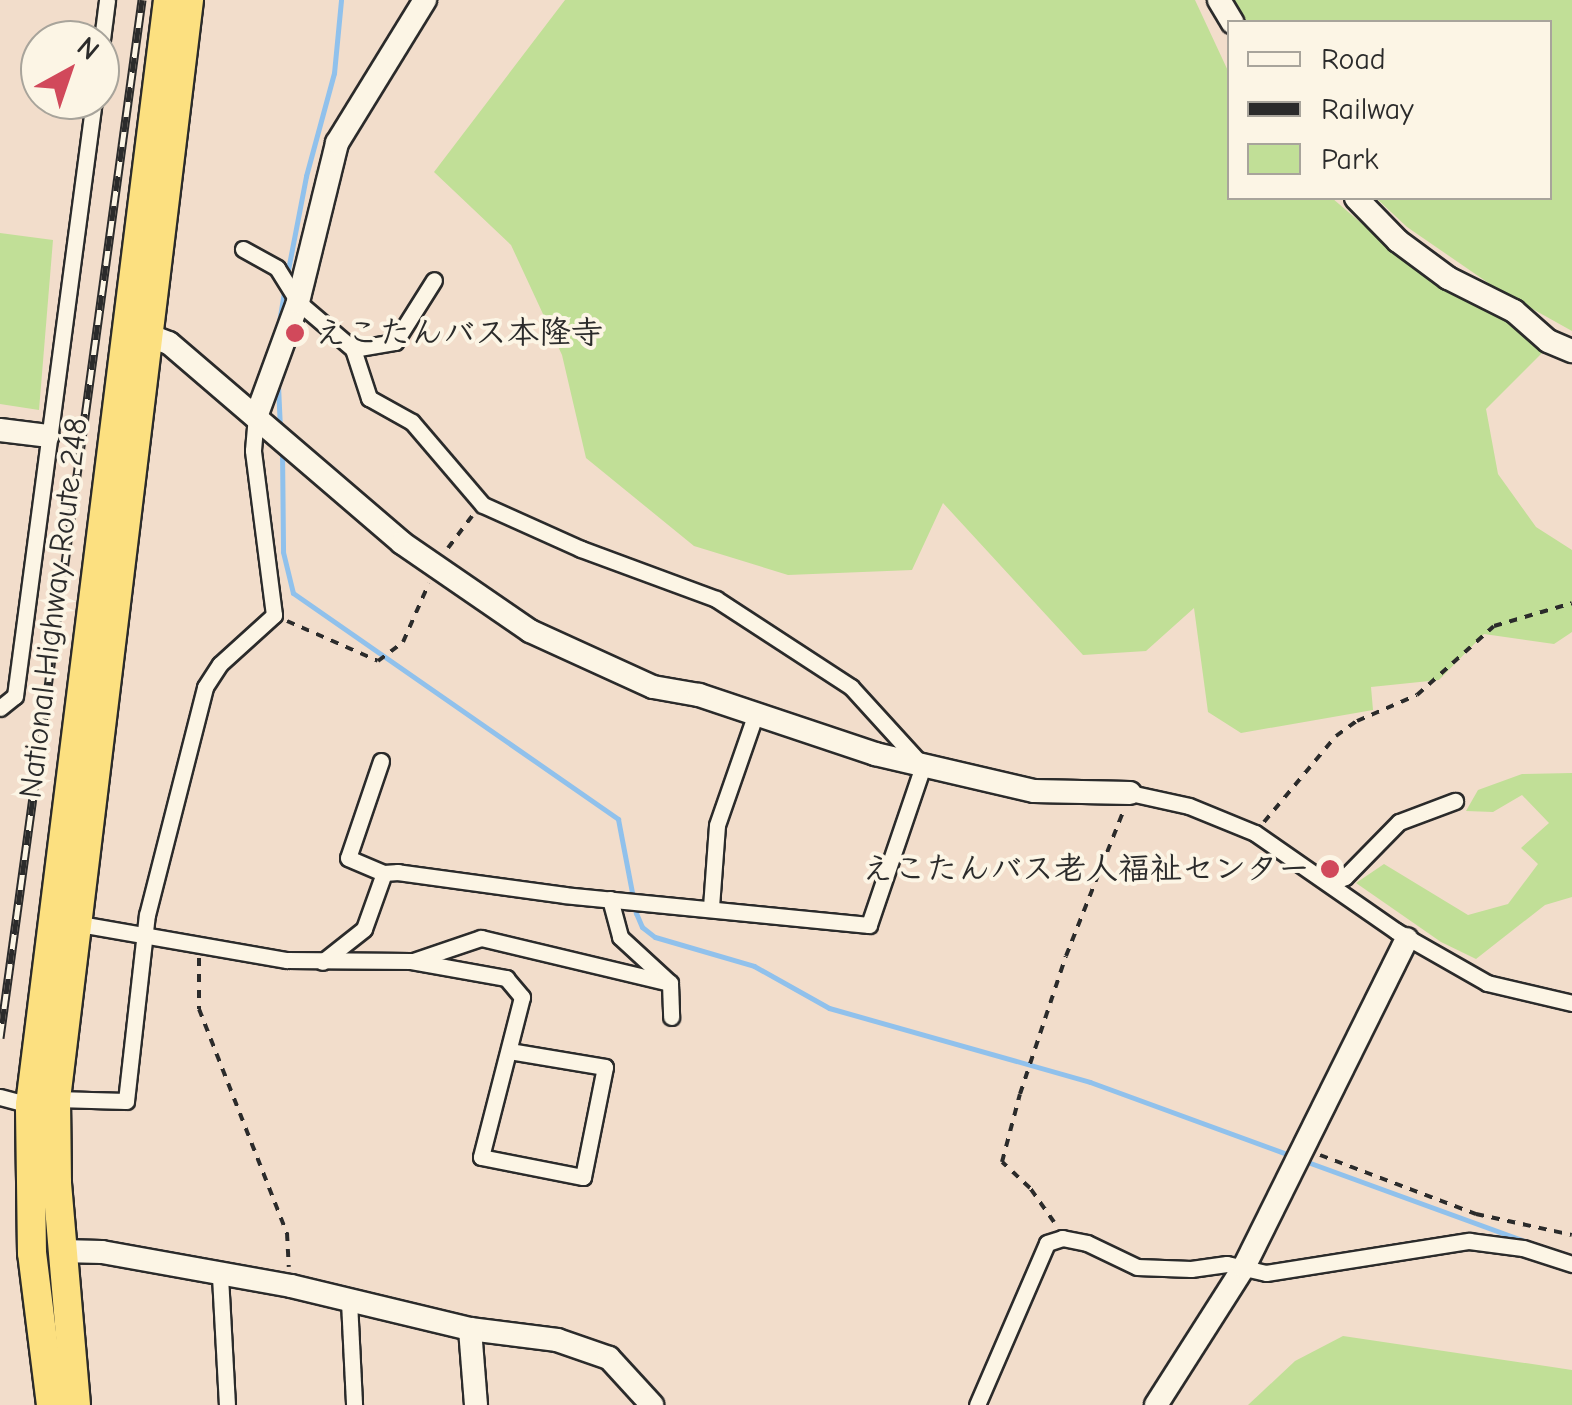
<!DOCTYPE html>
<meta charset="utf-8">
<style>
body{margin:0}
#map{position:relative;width:1572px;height:1405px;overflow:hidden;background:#f2ddcb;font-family:"Comic Neue","Klee One",sans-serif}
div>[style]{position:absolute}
.green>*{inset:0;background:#c1df97}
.stream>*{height:5px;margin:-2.5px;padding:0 2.5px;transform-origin:2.5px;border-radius:2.5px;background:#90c1ec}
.path>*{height:4px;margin-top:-2px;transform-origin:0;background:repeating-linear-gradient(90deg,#2b2b2b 0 8px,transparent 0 16px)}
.roads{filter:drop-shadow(2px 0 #2b2b2b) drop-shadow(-2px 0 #2b2b2b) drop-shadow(0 2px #2b2b2b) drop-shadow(0 -2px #2b2b2b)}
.street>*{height:15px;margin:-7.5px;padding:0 7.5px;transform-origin:7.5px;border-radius:7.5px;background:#fcf5e5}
.secondary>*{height:22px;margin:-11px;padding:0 11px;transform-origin:11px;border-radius:11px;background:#fcf5e5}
.highway>*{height:28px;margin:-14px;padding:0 14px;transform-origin:14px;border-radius:14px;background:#fce080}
.rail>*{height:9px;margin-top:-4.5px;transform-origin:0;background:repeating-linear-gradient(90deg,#fcf5e5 0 15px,#2b2b2b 0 30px);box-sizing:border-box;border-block:2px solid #2b2b2b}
.dots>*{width:28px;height:28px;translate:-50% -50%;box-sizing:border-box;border:5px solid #fcf5e5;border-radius:50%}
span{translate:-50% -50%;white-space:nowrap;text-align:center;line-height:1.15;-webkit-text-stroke:8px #fcf5e5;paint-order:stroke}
.poi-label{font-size:32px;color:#2b2b2b;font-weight:700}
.left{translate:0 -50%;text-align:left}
.right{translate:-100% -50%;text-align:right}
.street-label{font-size:32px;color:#2b2b2b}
.legend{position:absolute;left:1227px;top:20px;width:325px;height:180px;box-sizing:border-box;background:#fcf5e5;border:2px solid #a8a49b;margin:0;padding:12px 18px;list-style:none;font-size:30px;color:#2b2b2b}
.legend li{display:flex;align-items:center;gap:20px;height:50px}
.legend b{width:50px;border:2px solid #a8a49b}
.north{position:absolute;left:20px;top:20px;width:100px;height:100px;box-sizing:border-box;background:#fcf5e5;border:2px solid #a8a49b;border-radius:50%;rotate:40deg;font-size:28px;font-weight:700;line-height:40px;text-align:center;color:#2b2b2b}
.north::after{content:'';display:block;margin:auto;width:35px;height:45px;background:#d1495b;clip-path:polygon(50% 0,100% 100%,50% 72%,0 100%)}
</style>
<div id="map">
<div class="green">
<i style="clip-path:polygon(565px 0,1195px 0,1229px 73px,1230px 198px,1332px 198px,1409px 264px,1548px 347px,1486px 409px,1498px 474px,1536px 527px,1572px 550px,1572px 632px,1554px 644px,1484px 634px,1439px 680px,1371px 687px,1373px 710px,1241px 733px,1208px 712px,1194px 608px,1146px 651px,1083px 655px,943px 503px,912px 570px,788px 575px,694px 546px,586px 458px,562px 355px,511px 245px,434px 172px)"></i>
<i style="clip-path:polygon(1230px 0,1572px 0,1572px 331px,1500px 291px,1407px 227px,1376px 198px,1550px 198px,1550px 22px,1242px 22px)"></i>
<i style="clip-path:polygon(0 233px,53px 240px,39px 410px,0 404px)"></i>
<i style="clip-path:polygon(1572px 773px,1572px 897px,1545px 905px,1476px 959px,1441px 942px,1356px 883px,1384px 864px,1468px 915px,1508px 904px,1538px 864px,1521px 848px,1549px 823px,1522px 795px,1493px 812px,1466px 811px,1478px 790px,1522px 774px)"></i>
<i style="clip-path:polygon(1343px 1336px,1572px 1370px,1572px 1405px,1248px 1405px,1295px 1361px)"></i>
</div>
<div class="stream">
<i style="left:287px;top:275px;width:101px;rotate:-79.1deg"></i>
<i style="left:306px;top:176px;width:107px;rotate:-74.8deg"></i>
<i style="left:334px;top:73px;width:73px;rotate:-84.5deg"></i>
<i style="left:277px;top:334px;width:49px;rotate:-80.5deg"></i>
<i style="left:278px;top:385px;width:44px;rotate:87.4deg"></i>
<i style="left:282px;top:450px;width:102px;rotate:89.4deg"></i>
<i style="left:283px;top:552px;width:42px;rotate:76.3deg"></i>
<i style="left:293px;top:593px;width:396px;rotate:34.8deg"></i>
<i style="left:618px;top:819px;width:96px;rotate:79.2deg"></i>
<i style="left:636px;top:913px;width:15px;rotate:67deg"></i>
<i style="left:642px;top:927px;width:16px;rotate:38deg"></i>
<i style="left:655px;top:937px;width:103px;rotate:16.3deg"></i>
<i style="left:754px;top:966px;width:86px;rotate:29.2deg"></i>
<i style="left:829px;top:1008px;width:271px;rotate:15.8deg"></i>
<i style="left:1090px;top:1082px;width:215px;rotate:20.1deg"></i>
<i style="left:1302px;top:1160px;width:239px;rotate:20deg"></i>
</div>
<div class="path">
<i style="left:448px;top:548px;width:40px;rotate:-53deg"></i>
<i style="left:287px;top:621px;width:99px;rotate:23.7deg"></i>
<i style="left:378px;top:661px;width:31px;rotate:-37deg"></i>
<i style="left:403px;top:642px;width:64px;rotate:-66.2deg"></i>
<i style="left:1264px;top:822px;width:112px;rotate:-50.1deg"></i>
<i style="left:1336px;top:736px;width:26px;rotate:-36deg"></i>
<i style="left:1357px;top:721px;width:65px;rotate:-23.4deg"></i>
<i style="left:1417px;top:695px;width:103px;rotate:-41.9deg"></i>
<i style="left:1494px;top:626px;width:81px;rotate:-16.4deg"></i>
<i style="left:199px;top:958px;width:51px;rotate:90deg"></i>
<i style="left:199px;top:1009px;width:241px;rotate:68.6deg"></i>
<i style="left:287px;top:1233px;width:34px;rotate:87deg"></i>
<i style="left:1320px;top:1155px;width:167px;rotate:20.7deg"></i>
<i style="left:1476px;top:1214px;width:98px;rotate:12.3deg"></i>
<i style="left:1054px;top:1222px;width:42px;rotate:-125.2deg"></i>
<i style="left:1030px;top:1188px;width:38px;rotate:-137deg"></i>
<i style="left:1002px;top:1162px;width:70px;rotate:-75.2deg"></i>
<i style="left:1020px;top:1094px;width:145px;rotate:-71.6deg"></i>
<i style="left:1066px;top:956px;width:155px;rotate:-68.4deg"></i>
</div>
<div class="roads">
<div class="street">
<i style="left:100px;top:55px;width:55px;rotate:-82.7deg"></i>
<i style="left:243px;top:249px;width:39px;rotate:29deg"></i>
<i style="left:277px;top:268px;width:40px;rotate:58deg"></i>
<i style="left:298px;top:302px;width:72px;rotate:40.5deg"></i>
<i style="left:353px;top:349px;width:52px;rotate:71.9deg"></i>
<i style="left:369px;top:398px;width:49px;rotate:29.2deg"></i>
<i style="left:412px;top:422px;width:109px;rotate:49.5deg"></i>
<i style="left:483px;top:505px;width:107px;rotate:24.2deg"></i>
<i style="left:581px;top:549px;width:144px;rotate:20.3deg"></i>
<i style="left:716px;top:599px;width:161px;rotate:33.1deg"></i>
<i style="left:851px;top:687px;width:107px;rotate:47.7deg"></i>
<i style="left:923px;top:766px;width:168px;rotate:108.8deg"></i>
<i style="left:869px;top:925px;width:305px;rotate:-174.4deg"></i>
<i style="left:565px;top:895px;width:169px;rotate:-172.2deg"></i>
<i style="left:398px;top:872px;width:14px;rotate:176deg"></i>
<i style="left:384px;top:873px;width:59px;rotate:109.7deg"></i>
<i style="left:364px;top:929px;width:53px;rotate:141.8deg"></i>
<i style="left:353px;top:349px;width:43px;rotate:-9.5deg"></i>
<i style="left:395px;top:342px;width:73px;rotate:-57.8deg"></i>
<i style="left:0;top:708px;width:19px;rotate:-39deg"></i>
<i style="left:15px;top:696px;width:601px;rotate:-82.45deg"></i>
<i style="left:381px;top:761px;width:102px;rotate:108.8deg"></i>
<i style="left:348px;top:858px;width:39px;rotate:23deg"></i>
<i style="left:1130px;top:793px;width:60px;rotate:12.4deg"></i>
<i style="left:1189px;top:806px;width:71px;rotate:22.2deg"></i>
<i style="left:1255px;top:833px;width:172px;rotate:34.8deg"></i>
<i style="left:1396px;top:931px;width:105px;rotate:29.7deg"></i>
<i style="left:1487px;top:983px;width:87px;rotate:13.2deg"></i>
<i style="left:1331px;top:883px;width:15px;rotate:-23deg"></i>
<i style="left:1345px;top:877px;width:77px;rotate:-45.5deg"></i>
<i style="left:1399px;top:822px;width:60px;rotate:-20.6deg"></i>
<i style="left:610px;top:899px;width:39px;rotate:75deg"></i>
<i style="left:620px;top:937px;width:68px;rotate:42.6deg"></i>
<i style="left:670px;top:983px;width:34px;rotate:88deg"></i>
<i style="left:711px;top:907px;width:82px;rotate:-85.8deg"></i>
<i style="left:717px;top:825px;width:119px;rotate:-70.8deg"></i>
<i style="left:74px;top:923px;width:216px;rotate:9.9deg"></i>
<i style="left:287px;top:960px;width:124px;rotate:0.5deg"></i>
<i style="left:411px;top:961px;width:97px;rotate:10.1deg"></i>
<i style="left:506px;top:978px;width:25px;rotate:50deg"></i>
<i style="left:522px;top:997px;width:165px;rotate:104.4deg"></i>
<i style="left:481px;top:1157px;width:104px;rotate:11.1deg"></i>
<i style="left:583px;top:1177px;width:112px;rotate:-78.7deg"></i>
<i style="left:605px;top:1067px;width:97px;rotate:-170.5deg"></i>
<i style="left:413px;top:961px;width:72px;rotate:-18.7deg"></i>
<i style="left:481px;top:938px;width:194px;rotate:13.4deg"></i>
<i style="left:0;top:1097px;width:31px;rotate:15deg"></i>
<i style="left:56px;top:1099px;width:70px;rotate:1.6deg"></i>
<i style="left:126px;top:1101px;width:187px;rotate:-83.6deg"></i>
<i style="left:147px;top:915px;width:235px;rotate:-75.7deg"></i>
<i style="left:205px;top:687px;width:27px;rotate:-57deg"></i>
<i style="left:220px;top:664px;width:73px;rotate:-42.2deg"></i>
<i style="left:274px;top:615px;width:166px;rotate:-97.3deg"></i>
<i style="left:253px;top:450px;width:33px;rotate:-85deg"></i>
<i style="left:220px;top:1276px;width:129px;rotate:86.9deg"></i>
<i style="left:349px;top:1301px;width:104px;rotate:87.2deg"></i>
<i style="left:977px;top:1405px;width:176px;rotate:-66.6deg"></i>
<i style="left:1047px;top:1243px;width:16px;rotate:-18deg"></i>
<i style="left:1062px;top:1238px;width:25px;rotate:11deg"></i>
<i style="left:1087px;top:1243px;width:55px;rotate:25.6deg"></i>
<i style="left:1137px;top:1267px;width:54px;rotate:2.1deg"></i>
<i style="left:1191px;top:1269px;width:36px;rotate:-8deg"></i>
<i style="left:1227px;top:1264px;width:40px;rotate:13deg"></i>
<i style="left:1266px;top:1273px;width:206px;rotate:-9deg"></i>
<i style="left:1469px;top:1241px;width:54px;rotate:7.4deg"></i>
<i style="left:1523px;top:1248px;width:52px;rotate:18.1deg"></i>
</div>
<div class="secondary">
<i style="left:1219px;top:0;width:26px;rotate:59deg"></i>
<i style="left:1356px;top:198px;width:60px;rotate:45.7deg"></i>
<i style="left:1398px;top:241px;width:62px;rotate:36.5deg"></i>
<i style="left:1448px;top:278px;width:74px;rotate:26.6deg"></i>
<i style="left:1514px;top:311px;width:45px;rotate:41.4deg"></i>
<i style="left:1548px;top:341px;width:26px;rotate:23deg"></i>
<i style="left:135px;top:330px;width:36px;rotate:21deg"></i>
<i style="left:169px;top:343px;width:307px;rotate:40.6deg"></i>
<i style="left:402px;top:543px;width:155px;rotate:34.5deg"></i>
<i style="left:530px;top:631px;width:135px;rotate:24.5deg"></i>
<i style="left:653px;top:687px;width:47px;rotate:9.9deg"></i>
<i style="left:699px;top:695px;width:186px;rotate:18.5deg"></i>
<i style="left:875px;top:754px;width:163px;rotate:13.1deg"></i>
<i style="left:1034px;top:791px;width:96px;rotate:1.2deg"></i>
<i style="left:256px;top:417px;width:122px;rotate:-69.9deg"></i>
<i style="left:298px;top:302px;width:164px;rotate:-76.2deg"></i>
<i style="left:337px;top:143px;width:168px;rotate:-58.4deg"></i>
<i style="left:0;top:430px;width:48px;rotate:7.1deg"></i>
<i style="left:61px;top:1251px;width:41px;rotate:1.4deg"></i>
<i style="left:102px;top:1252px;width:192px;rotate:10.2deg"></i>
<i style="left:291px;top:1286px;width:184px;rotate:13.5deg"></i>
<i style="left:470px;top:1329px;width:88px;rotate:7.2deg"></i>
<i style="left:557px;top:1340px;width:55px;rotate:19.1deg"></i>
<i style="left:609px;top:1358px;width:64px;rotate:47.5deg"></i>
<i style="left:470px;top:1329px;width:76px;rotate:85.5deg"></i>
<i style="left:1156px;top:1405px;width:164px;rotate:-57.5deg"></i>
<i style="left:1244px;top:1267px;width:366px;rotate:-63.6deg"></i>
</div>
<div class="highway">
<i style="left:51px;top:1405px;width:153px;rotate:-97.1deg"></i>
<i style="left:32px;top:1253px;width:148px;rotate:-90.8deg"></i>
<i style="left:30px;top:1105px;width:1114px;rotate:-82.88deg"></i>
<i style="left:76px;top:1405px;width:223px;rotate:-94.9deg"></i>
<i style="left:57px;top:1183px;width:84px;rotate:-90.7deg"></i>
<i style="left:56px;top:1099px;width:1107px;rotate:-83.1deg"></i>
</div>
</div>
<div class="rail">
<i style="left:0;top:1038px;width:1048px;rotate:-82.21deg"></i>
</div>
<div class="dots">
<i style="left:295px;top:333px;background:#d1495b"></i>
<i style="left:1330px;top:869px;background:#d1495b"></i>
</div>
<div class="poi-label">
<span class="left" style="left:315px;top:333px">えこたんバス本隆寺</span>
<span class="right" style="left:1310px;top:869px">えこたんバス老人福祉センター</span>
</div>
<div class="street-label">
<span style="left:54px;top:608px;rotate:-83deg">National Highway Route 248</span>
</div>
<ul class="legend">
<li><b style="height:12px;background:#fcf5e5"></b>Road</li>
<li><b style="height:12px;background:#2b2b2b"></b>Railway</li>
<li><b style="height:28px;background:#c1df97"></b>Park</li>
</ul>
<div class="north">N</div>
</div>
